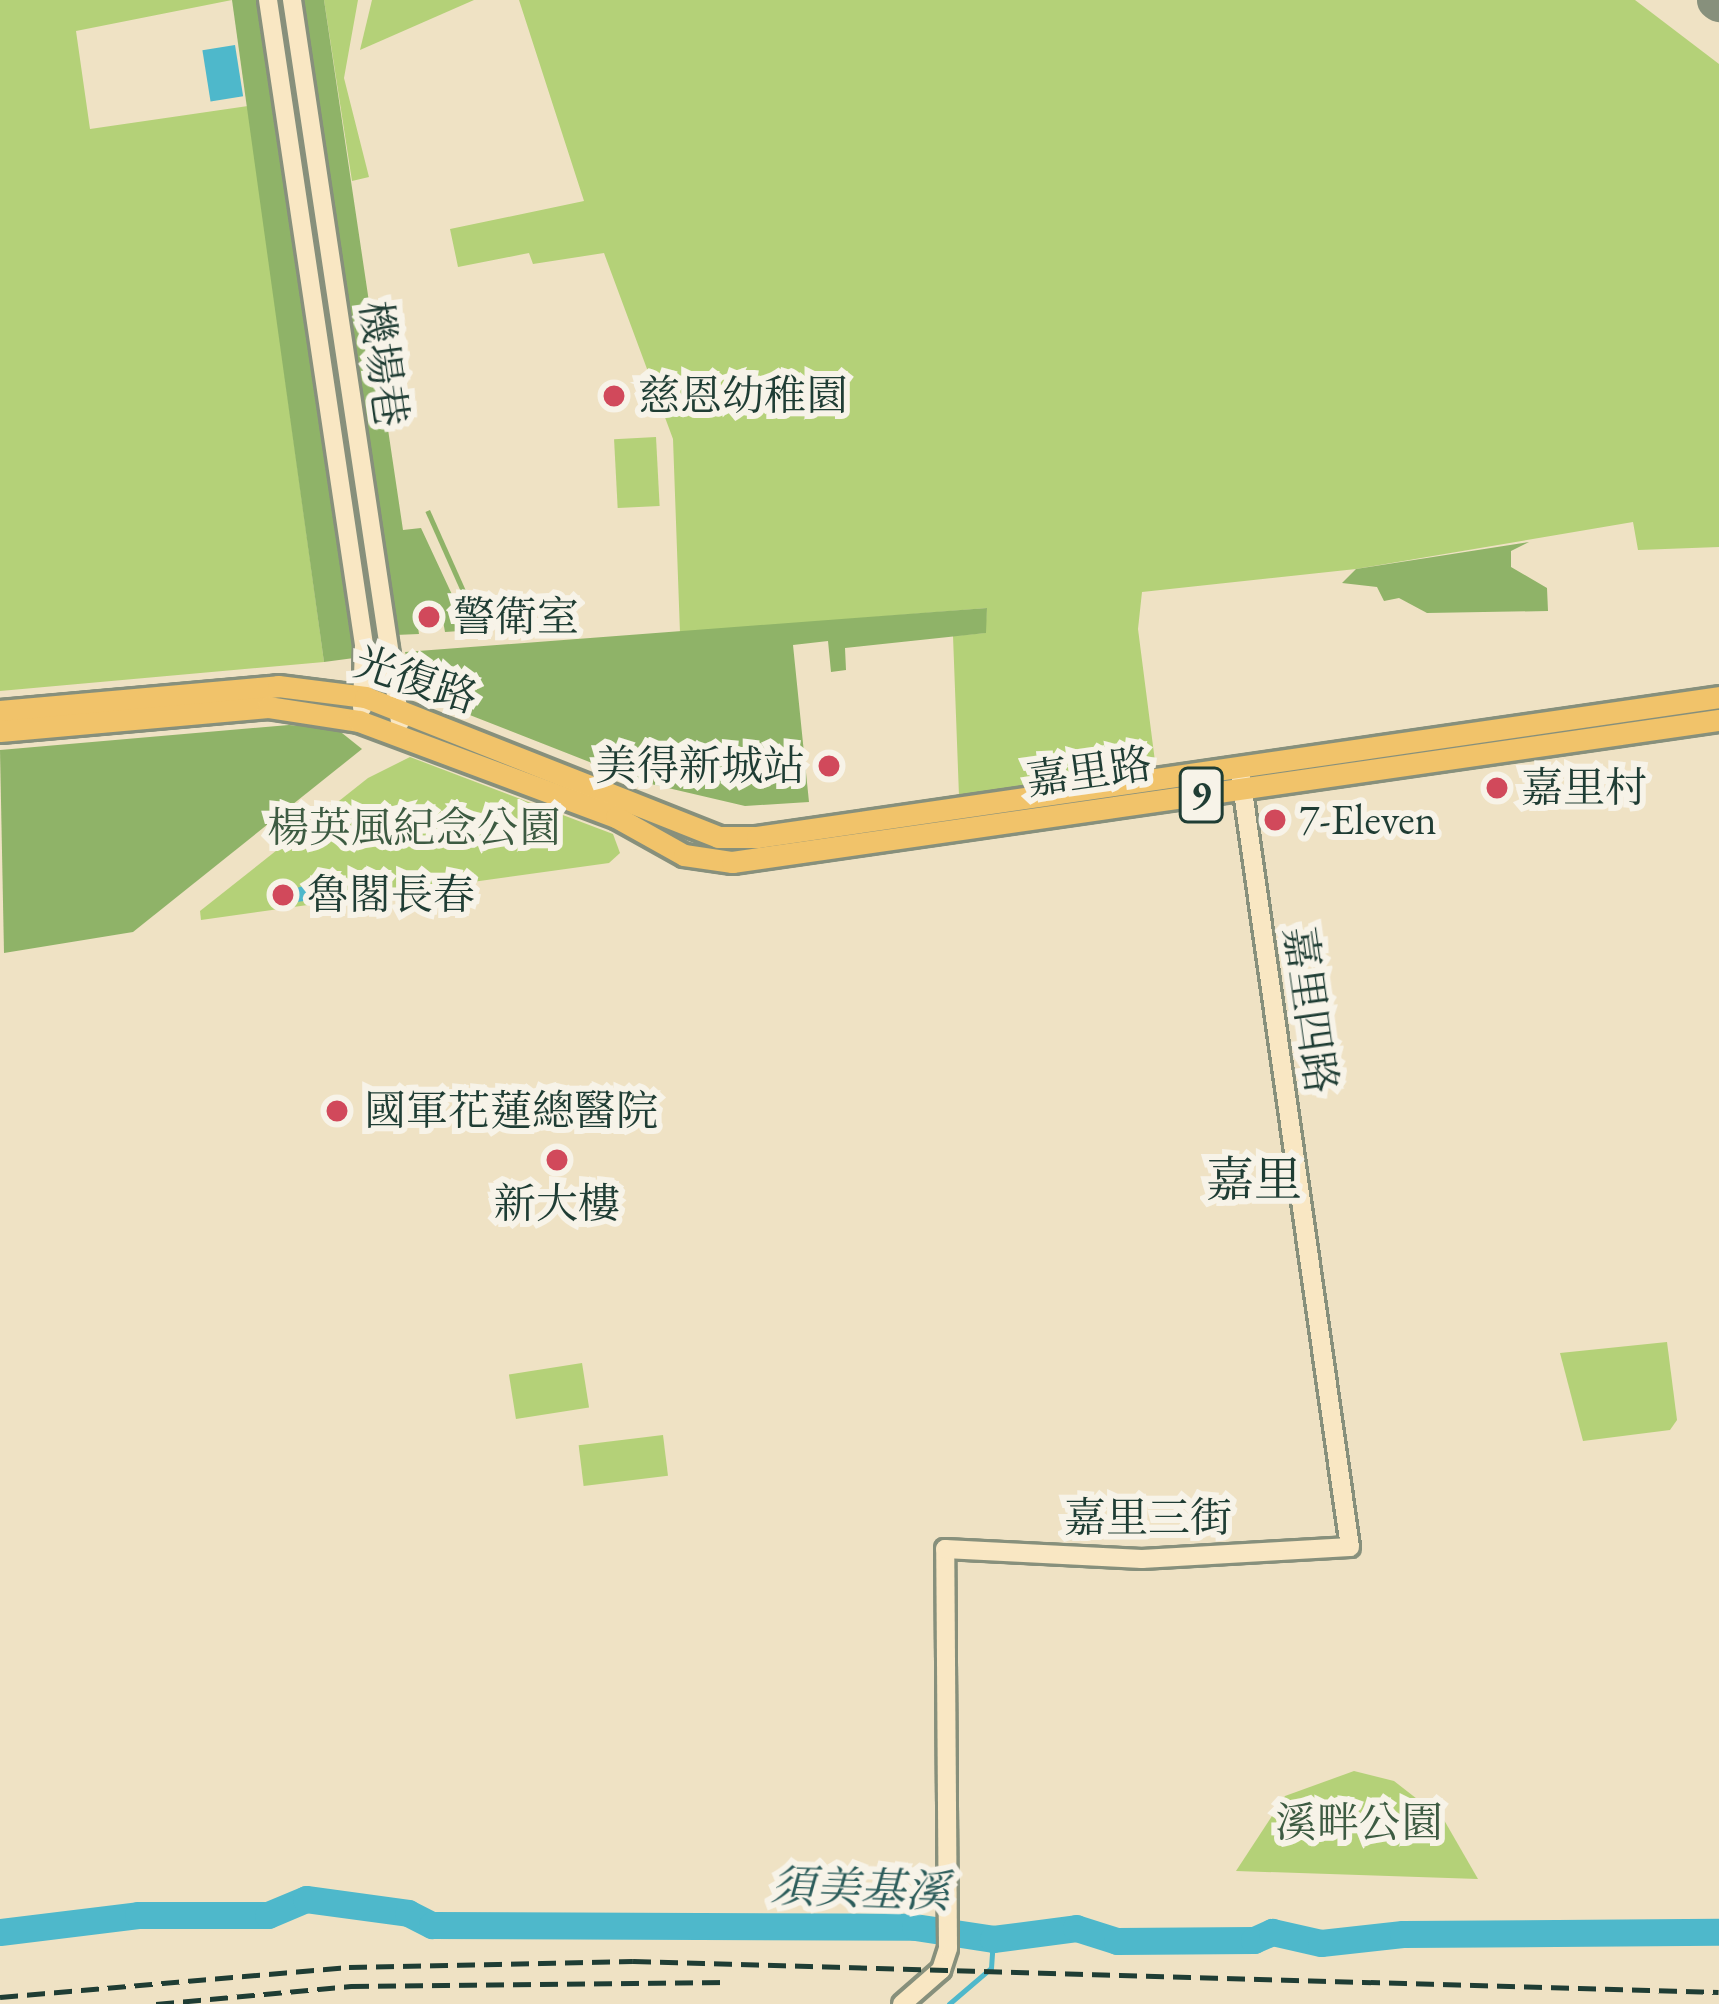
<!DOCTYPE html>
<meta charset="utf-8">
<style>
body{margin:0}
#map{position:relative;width:1719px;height:2004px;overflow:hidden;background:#efe2c4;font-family:"EB Garamond","Noto Serif TC",serif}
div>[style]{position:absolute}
.green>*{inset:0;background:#b4d178;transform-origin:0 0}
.forest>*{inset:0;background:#8fb368;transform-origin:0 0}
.water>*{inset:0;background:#4eb8cb;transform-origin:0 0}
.stream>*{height:4.5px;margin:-2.25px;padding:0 2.25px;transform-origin:2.25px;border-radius:2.25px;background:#4eb8cb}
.river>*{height:27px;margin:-13.5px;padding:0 13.5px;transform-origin:13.5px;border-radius:13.5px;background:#4eb8cb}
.taxiway>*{height:39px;margin:-19.5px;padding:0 19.5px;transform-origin:19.5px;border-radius:19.5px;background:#87907c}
.roads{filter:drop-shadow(3px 0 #87907c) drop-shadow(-3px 0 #87907c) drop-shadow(0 3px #87907c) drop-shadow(0 -3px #87907c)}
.secondary>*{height:18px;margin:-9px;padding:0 9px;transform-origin:9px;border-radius:9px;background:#f9e7c3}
.primary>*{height:21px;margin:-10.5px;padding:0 10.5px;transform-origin:10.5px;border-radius:10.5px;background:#f1c36a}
.rail>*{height:4.5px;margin-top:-2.25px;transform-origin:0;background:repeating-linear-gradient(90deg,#1f3d34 0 18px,transparent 0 27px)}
.dots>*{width:33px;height:33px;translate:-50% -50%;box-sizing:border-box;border:6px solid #f7f3e8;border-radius:50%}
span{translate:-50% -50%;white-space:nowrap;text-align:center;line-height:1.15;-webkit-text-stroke:12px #f7f3e8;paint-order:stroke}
.shield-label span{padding:3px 9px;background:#f7f3e8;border:3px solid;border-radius:9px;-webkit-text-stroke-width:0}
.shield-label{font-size:39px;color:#1f3d34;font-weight:700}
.street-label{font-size:42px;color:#1f3d34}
.poi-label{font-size:42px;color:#1f3d34}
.left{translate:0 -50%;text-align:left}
.right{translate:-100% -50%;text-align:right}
.park-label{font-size:42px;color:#3d5b42}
.water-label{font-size:45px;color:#2b5c5a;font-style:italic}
.quarter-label{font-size:48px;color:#1f3d34}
</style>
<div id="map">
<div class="green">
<i style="clip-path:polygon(0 0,232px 0,76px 31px,90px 129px,248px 106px,324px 662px,0 691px)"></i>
<i style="clip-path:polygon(324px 0,358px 0,344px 78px,369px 177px,352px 181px)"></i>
<i style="clip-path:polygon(372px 0,474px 0,360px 50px)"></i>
<i style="clip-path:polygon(519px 0,1635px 0,1719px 64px,1719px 547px,1638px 550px,1633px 522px,1356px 569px,1142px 592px,1138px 629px,1157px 777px,959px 796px,953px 636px,985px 633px,987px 608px,680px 633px,673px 439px,604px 253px,533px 264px,529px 253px,458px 267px,450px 229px,584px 201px)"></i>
<i style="left:656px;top:437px;width:69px;height:42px;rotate:87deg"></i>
<i style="clip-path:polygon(410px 757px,613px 834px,620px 853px,609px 863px,201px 920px,200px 911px,368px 778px)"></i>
<i style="clip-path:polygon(1667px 1342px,1677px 1420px,1670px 1430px,1583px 1441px,1560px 1353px)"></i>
<i style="left:582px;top:1363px;width:45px;height:74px;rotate:81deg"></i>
<i style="left:663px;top:1435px;width:41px;height:85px;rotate:83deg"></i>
<i style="clip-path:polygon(1354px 1771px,1394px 1781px,1444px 1820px,1478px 1879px,1236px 1871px,1285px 1796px)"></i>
</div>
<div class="forest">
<i style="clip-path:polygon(232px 0,256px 0,354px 658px,324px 662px)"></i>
<i style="clip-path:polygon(301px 0,324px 0,403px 530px,421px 528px,462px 616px,460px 631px,445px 632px,440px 604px,415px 608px,419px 634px,395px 635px)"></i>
<i style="left:430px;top:510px;width:116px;height:5px;rotate:66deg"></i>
<i style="clip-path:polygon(1529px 542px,1511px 551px,1511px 567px,1547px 588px,1548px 611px,1427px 613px,1399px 598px,1384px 601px,1377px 587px,1342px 583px,1356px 569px)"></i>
<i style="clip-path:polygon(987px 608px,986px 633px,845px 648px,846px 670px,831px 672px,828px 641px,793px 645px,809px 802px,745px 806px,638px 781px,416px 694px,405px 652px)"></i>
<i style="clip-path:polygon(289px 725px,337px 729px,362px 749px,133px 932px,4px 953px,0 750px)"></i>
</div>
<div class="water">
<i style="left:235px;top:45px;width:52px;height:33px;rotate:81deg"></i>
<i style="clip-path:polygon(330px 878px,341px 888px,333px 897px,275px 905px,270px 896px)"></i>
</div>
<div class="stream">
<i style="left:949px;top:2004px;width:55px;rotate:-40.6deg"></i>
<i style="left:991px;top:1968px;width:29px;rotate:-86deg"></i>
</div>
<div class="river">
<i style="left:0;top:1932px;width:139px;rotate:-7deg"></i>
<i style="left:138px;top:1915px;width:130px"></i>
<i style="left:268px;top:1915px;width:41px;rotate:-22.8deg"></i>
<i style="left:306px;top:1899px;width:103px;rotate:7.8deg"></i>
<i style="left:408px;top:1913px;width:27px;rotate:27deg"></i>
<i style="left:432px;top:1925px;width:483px;rotate:0.2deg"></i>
<i style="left:915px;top:1927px;width:79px;rotate:8.7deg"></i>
<i style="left:993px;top:1939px;width:84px;rotate:-7.5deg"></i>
<i style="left:1076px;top:1928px;width:43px;rotate:17.6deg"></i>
<i style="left:1117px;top:1941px;width:137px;rotate:-0.4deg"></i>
<i style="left:1254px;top:1940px;width:20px;rotate:-24deg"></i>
<i style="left:1272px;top:1932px;width:50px;rotate:12.7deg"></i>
<i style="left:1321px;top:1943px;width:82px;rotate:-6.3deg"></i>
<i style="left:1403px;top:1934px;width:316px;rotate:-0.4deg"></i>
</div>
<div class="taxiway">
<i style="left:1716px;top:0;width:4px;rotate:34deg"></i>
</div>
<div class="roads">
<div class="secondary">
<i style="left:268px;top:0;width:652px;rotate:81.53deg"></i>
<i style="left:364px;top:645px;width:63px;rotate:91.8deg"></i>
<i style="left:292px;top:0;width:730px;rotate:81.49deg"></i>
<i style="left:902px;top:2004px;width:52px;rotate:-41.1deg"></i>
<i style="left:941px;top:1970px;width:23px;rotate:-72deg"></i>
<i style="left:948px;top:1948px;width:399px;rotate:-90.4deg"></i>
<i style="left:945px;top:1549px;width:197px;rotate:2.9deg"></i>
<i style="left:1142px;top:1559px;width:208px;rotate:-3.3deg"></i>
<i style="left:1350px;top:1547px;width:778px;rotate:-98.06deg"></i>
</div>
<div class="primary">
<i style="left:0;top:711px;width:279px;rotate:-5.1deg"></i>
<i style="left:278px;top:686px;width:88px;rotate:7.2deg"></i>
<i style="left:365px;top:697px;width:380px;rotate:21.6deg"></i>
<i style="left:718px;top:837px;width:39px"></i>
<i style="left:757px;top:837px;width:972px;rotate:-8.28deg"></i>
<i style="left:0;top:731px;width:269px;rotate:-5.1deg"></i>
<i style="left:268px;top:707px;width:92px;rotate:8.7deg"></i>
<i style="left:359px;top:721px;width:274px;rotate:20.5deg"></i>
<i style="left:616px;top:817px;width:78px;rotate:29.2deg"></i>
<i style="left:684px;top:855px;width:49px;rotate:8.3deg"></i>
<i style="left:732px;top:862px;width:997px;rotate:-8.19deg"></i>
</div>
</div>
<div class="rail">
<i style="left:0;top:1997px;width:350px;rotate:-4.9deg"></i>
<i style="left:349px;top:1967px;width:284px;rotate:-1.2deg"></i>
<i style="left:633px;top:1961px;width:1086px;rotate:1.64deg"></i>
<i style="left:156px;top:2004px;width:196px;rotate:-5.3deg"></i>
<i style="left:351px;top:1986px;width:377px;rotate:-0.6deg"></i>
</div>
<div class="dots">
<i style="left:614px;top:396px;background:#d1495b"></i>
<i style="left:429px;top:617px;background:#d1495b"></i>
<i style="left:829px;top:766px;background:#d1495b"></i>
<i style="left:1497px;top:788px;background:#d1495b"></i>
<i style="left:1275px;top:820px;background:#d1495b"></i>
<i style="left:283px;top:895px;background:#d1495b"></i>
<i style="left:337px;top:1111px;background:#d1495b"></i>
<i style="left:557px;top:1160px;background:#d1495b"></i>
</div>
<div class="shield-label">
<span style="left:1201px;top:795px">9</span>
</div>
<div class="street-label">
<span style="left:383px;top:364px;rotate:82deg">機場巷</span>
<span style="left:416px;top:680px;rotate:18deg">光復路</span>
<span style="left:1089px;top:772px;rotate:-8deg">嘉里路</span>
<span style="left:1310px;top:1010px;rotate:82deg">嘉里四路</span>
<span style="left:1148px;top:1518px">嘉里三街</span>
</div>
<div class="poi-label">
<span class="left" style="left:638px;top:396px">慈恩幼稚園</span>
<span class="left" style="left:453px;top:617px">警衛室</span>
<span class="right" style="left:805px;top:766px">美得新城站</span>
<span class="left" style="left:1521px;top:788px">嘉里村</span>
<span class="left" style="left:1299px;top:820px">7-Eleven</span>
<span class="left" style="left:307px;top:895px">魯閣長春</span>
<span class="left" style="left:364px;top:1111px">國軍花蓮總醫院</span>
<span style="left:557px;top:1204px">新大樓</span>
</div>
<div class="park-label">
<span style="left:414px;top:828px">楊英風紀念公園</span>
<span style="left:1359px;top:1823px">溪畔公園</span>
</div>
<div class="water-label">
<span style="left:860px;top:1889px;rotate:2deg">須美基溪</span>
</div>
<div class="quarter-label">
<span style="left:1254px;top:1180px">嘉里</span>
</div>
</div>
